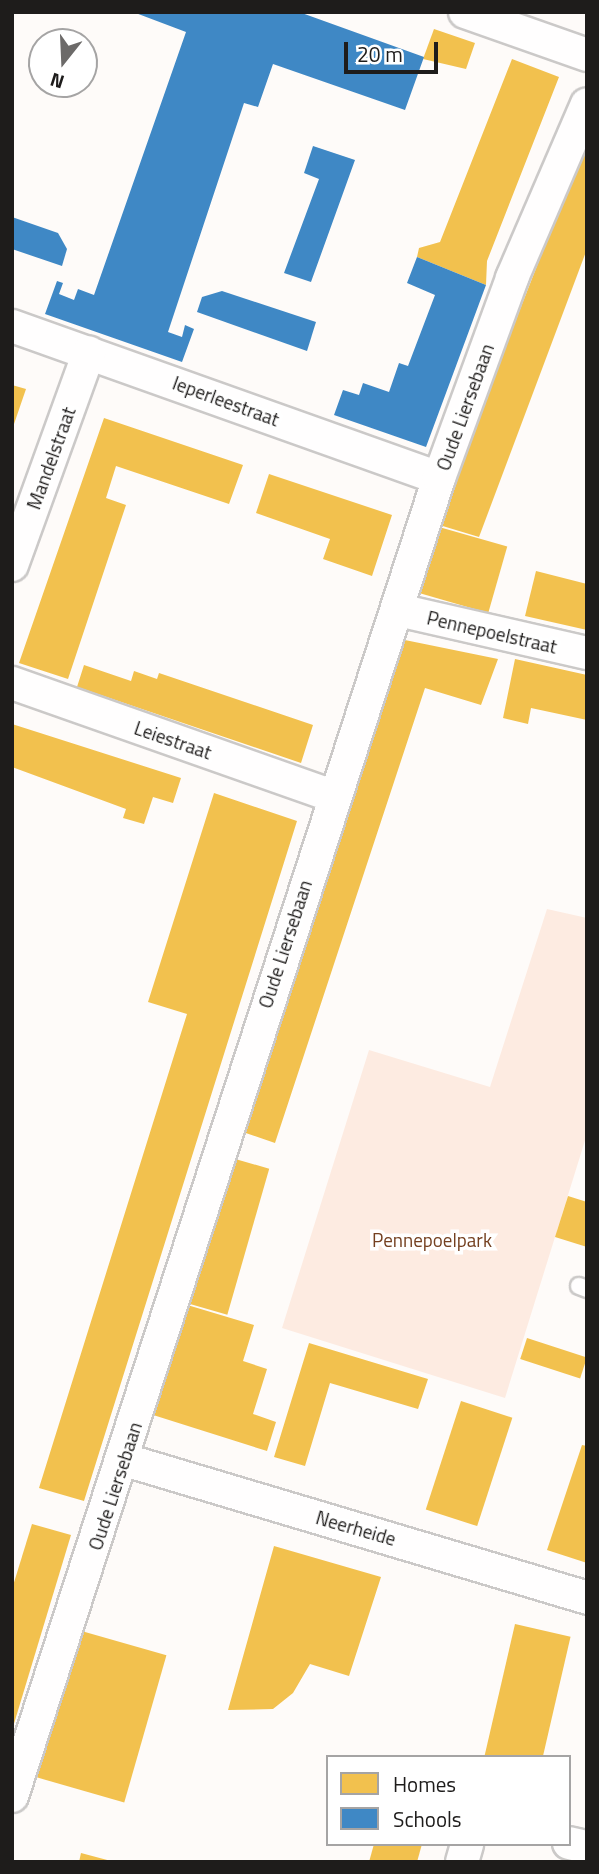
<!DOCTYPE html>
<style>
body{margin:0}
#map{position:relative;width:599px;height:1874px;overflow:hidden;background:#fefbf9;font-family:"Titillium Web",sans-serif}
div>[style]{position:absolute}
.green>*{inset:0;background:#fdebe1}
.homes>*{inset:0;background:#f2c14e;transform-origin:0 0}
.schools>*{inset:0;background:#3f88c5}
.roads{filter:drop-shadow(2px 0 #cbc9c8) drop-shadow(-2px 0 #cbc9c8) drop-shadow(0 2px #cbc9c8) drop-shadow(0 -2px #cbc9c8)}
.lane>*{height:16px;margin:-8px;padding:0 8px;transform-origin:8px;border-radius:8px;background:#fffefe}
.street>*{height:32px;margin:-16px;padding:0 16px;transform-origin:16px;border-radius:16px;background:#fffefe}
span{translate:-50% -50%;white-space:nowrap;text-align:center;line-height:1.15;-webkit-text-stroke:7px #fff;paint-order:stroke}
.street-label{font-size:19px;color:#1e1c1b}
.park-label{font-size:19px;color:#744020}
.frame{position:absolute;inset:0;border:14px solid #1e1c1b;pointer-events:none}
.legend{position:absolute;left:326px;top:1755px;width:245px;height:91px;box-sizing:border-box;background:#fff;border:2px solid #a5a4a4;margin:0;padding:9px 12px;list-style:none;font-size:21px;color:#1e1c1b}
.legend li{display:flex;align-items:center;gap:14px;height:35px}
.legend b{width:35px;border:2px solid #a5a4a4}
.north{position:absolute;left:28px;top:28px;width:70px;height:70px;box-sizing:border-box;background:#fff;border:2px solid #a5a4a4;border-radius:50%;rotate:198deg;font-size:19px;font-weight:700;line-height:28px;text-align:center;color:#1e1c1b}
.north::after{content:'';display:block;margin:auto;width:24px;height:32px;background:#6c6a69;clip-path:polygon(50% 0,100% 100%,50% 72%,0 100%)}
.scale{position:absolute;left:344px;top:42px;width:94px;height:32px;box-sizing:border-box;border:4px solid #1e1c1b;border-top:0;padding-left:9px;font-size:21px;line-height:24px;white-space:nowrap;color:#1e1c1b;-webkit-text-stroke:5px #fff;paint-order:stroke}
</style>
<div id="map">
<div class="green">
<i style="clip-path:polygon(547px 909px,587px 918px,587px 1134px,505px 1398px,282px 1328px,369px 1050px,490px 1087px)"></i>
</div>
<div class="homes">
<i style="clip-path:polygon(434px 29px,475px 43px,466px 69px,423px 59px)"></i>
<i style="clip-path:polygon(512px 59px,559px 77px,487px 261px,486px 285px,417px 257px,419px 248px,440px 242px)"></i>
<i style="clip-path:polygon(587px 138px,587px 249px,479px 537px,436px 524px)"></i>
<i style="clip-path:polygon(12px 385px,26px 389px,13px 427px,12px 427px)"></i>
<i style="clip-path:polygon(104px 418px,243px 465px,229px 504px,116px 466px,106px 498px,126px 505px,68px 679px,19px 663px)"></i>
<i style="clip-path:polygon(269px 474px,392px 515px,372px 576px,323px 559px,330px 539px,256px 513px)"></i>
<i style="left:439px;top:527px;width:71px;height:69px;rotate:16deg"></i>
<i style="clip-path:polygon(536px 571px,587px 584px,587px 630px,525px 616px)"></i>
<i style="clip-path:polygon(400px 639px,498px 659px,481px 705px,425px 688px,275px 1143px,237px 1130px)"></i>
<i style="clip-path:polygon(515px 659px,587px 675px,587px 720px,531px 708px,528px 724px,503px 718px)"></i>
<i style="clip-path:polygon(84px 665px,131px 681px,134px 671px,157px 679px,159px 673px,313px 725px,301px 763px,77px 687px)"></i>
<i style="clip-path:polygon(12px 724px,181px 778px,173px 803px,153px 797px,144px 824px,123px 818px,126px 809px,12px 767px)"></i>
<i style="clip-path:polygon(214px 793px,297px 821px,84px 1501px,39px 1488px,187px 1014px,148px 1002px)"></i>
<i style="left:225px;top:1156px;width:46px;height:152px;rotate:16deg"></i>
<i style="clip-path:polygon(568px 1196px,587px 1202px,587px 1247px,555px 1237px)"></i>
<i style="clip-path:polygon(184px 1304px,254px 1325px,243px 1361px,267px 1369px,253px 1414px,276px 1422px,267px 1451px,150px 1414px)"></i>
<i style="left:527px;top:1338px;width:63px;height:22px;rotate:18deg"></i>
<i style="clip-path:polygon(309px 1343px,428px 1379px,418px 1409px,330px 1383px,305px 1466px,274px 1457px)"></i>
<i style="left:461px;top:1401px;width:54px;height:114px;rotate:18deg"></i>
<i style="clip-path:polygon(582px 1445px,587px 1446px,587px 1563px,547px 1550px)"></i>
<i style="clip-path:polygon(32px 1524px,71px 1535px,13px 1727px,12px 1589px)"></i>
<i style="clip-path:polygon(274px 1546px,381px 1577px,349px 1676px,310px 1664px,293px 1693px,273px 1709px,228px 1710px)"></i>
<i style="left:515px;top:1624px;width:57px;height:137px;rotate:13deg"></i>
<i style="left:78px;top:1630px;width:92px;height:153px;rotate:16deg"></i>
<i style="clip-path:polygon(374px 1844px,422px 1844px,417px 1862px,369px 1862px)"></i>
<i style="clip-path:polygon(81px 1853px,111px 1861px,111px 1862px,79px 1862px)"></i>
</div>
<div class="schools">
<i style="clip-path:polygon(133px 12px,299px 12px,424px 57px,405px 110px,273px 64px,258px 107px,244px 103px,168px 332px,182px 337px,185px 325px,194px 329px,182px 362px,45px 314px,57px 281px,63px 283px,59px 294px,74px 300px,78px 289px,94px 295px,186px 32px)"></i>
<i style="clip-path:polygon(313px 146px,355px 160px,311px 282px,284px 273px,319px 179px,304px 173px)"></i>
<i style="clip-path:polygon(12px 217px,58px 233px,67px 249px,62px 266px,12px 249px)"></i>
<i style="clip-path:polygon(417px 257px,486px 285px,426px 447px,334px 415px,343px 390px,359px 395px,363px 383px,389px 392px,399px 363px,408px 366px,435px 295px,407px 283px)"></i>
<i style="clip-path:polygon(222px 291px,316px 322px,307px 351px,197px 312px,202px 297px)"></i>
</div>
<div class="roads">
<div class="lane">
<i style="left:579px;top:1286px;width:9px;rotate:21deg"></i>
</div>
<div class="street">
<i style="left:465px;top:12px;width:129px;rotate:19.4deg"></i>
<i style="left:12px;top:326px;width:453px;rotate:19.6deg"></i>
<i style="left:12px;top:565px;width:226px;rotate:-70.1deg"></i>
<i style="left:398px;top:610px;width:194px;rotate:12.8deg"></i>
<i style="left:12px;top:683px;width:340px;rotate:19.4deg"></i>
<i style="left:125px;top:1460px;width:482px;rotate:16.6deg"></i>
<i style="left:12px;top:1796px;width:1385px;rotate:-72.05deg"></i>
<i style="left:439px;top:478px;width:213px;rotate:-69.9deg"></i>
<i style="left:512px;top:278px;width:189px;rotate:-66.7deg"></i>
<i style="left:569px;top:1843px;width:18px;rotate:13deg"></i>
<i style="left:462px;top:1862px;width:19px;rotate:-74deg"></i>
</div>
</div>
<div class="street-label">
<span style="left:226px;top:401px;rotate:20deg">Ieperleestraat</span>
<span style="left:465px;top:407px;rotate:-70deg">Oude Liersebaan</span>
<span style="left:51px;top:458px;rotate:-70deg">Mandelstraat</span>
<span style="left:492px;top:632px;rotate:13deg">Pennepoelstraat</span>
<span style="left:173px;top:740px;rotate:19deg">Leiestraat</span>
<span style="left:285px;top:944px;rotate:-72deg">Oude Liersebaan</span>
<span style="left:115px;top:1486px;rotate:-72deg">Oude Liersebaan</span>
<span style="left:356px;top:1528px;rotate:16deg">Neerheide</span>
</div>
<div class="park-label">
<span style="left:432px;top:1240px">Pennepoelpark</span>
</div>
<div class="frame"></div>
<ul class="legend">
<li><b style="height:19px;background:#f2c14e"></b>Homes</li>
<li><b style="height:19px;background:#3f88c5"></b>Schools</li>
</ul>
<div class="north">N</div>
<div class="scale">20 m</div>
</div>
